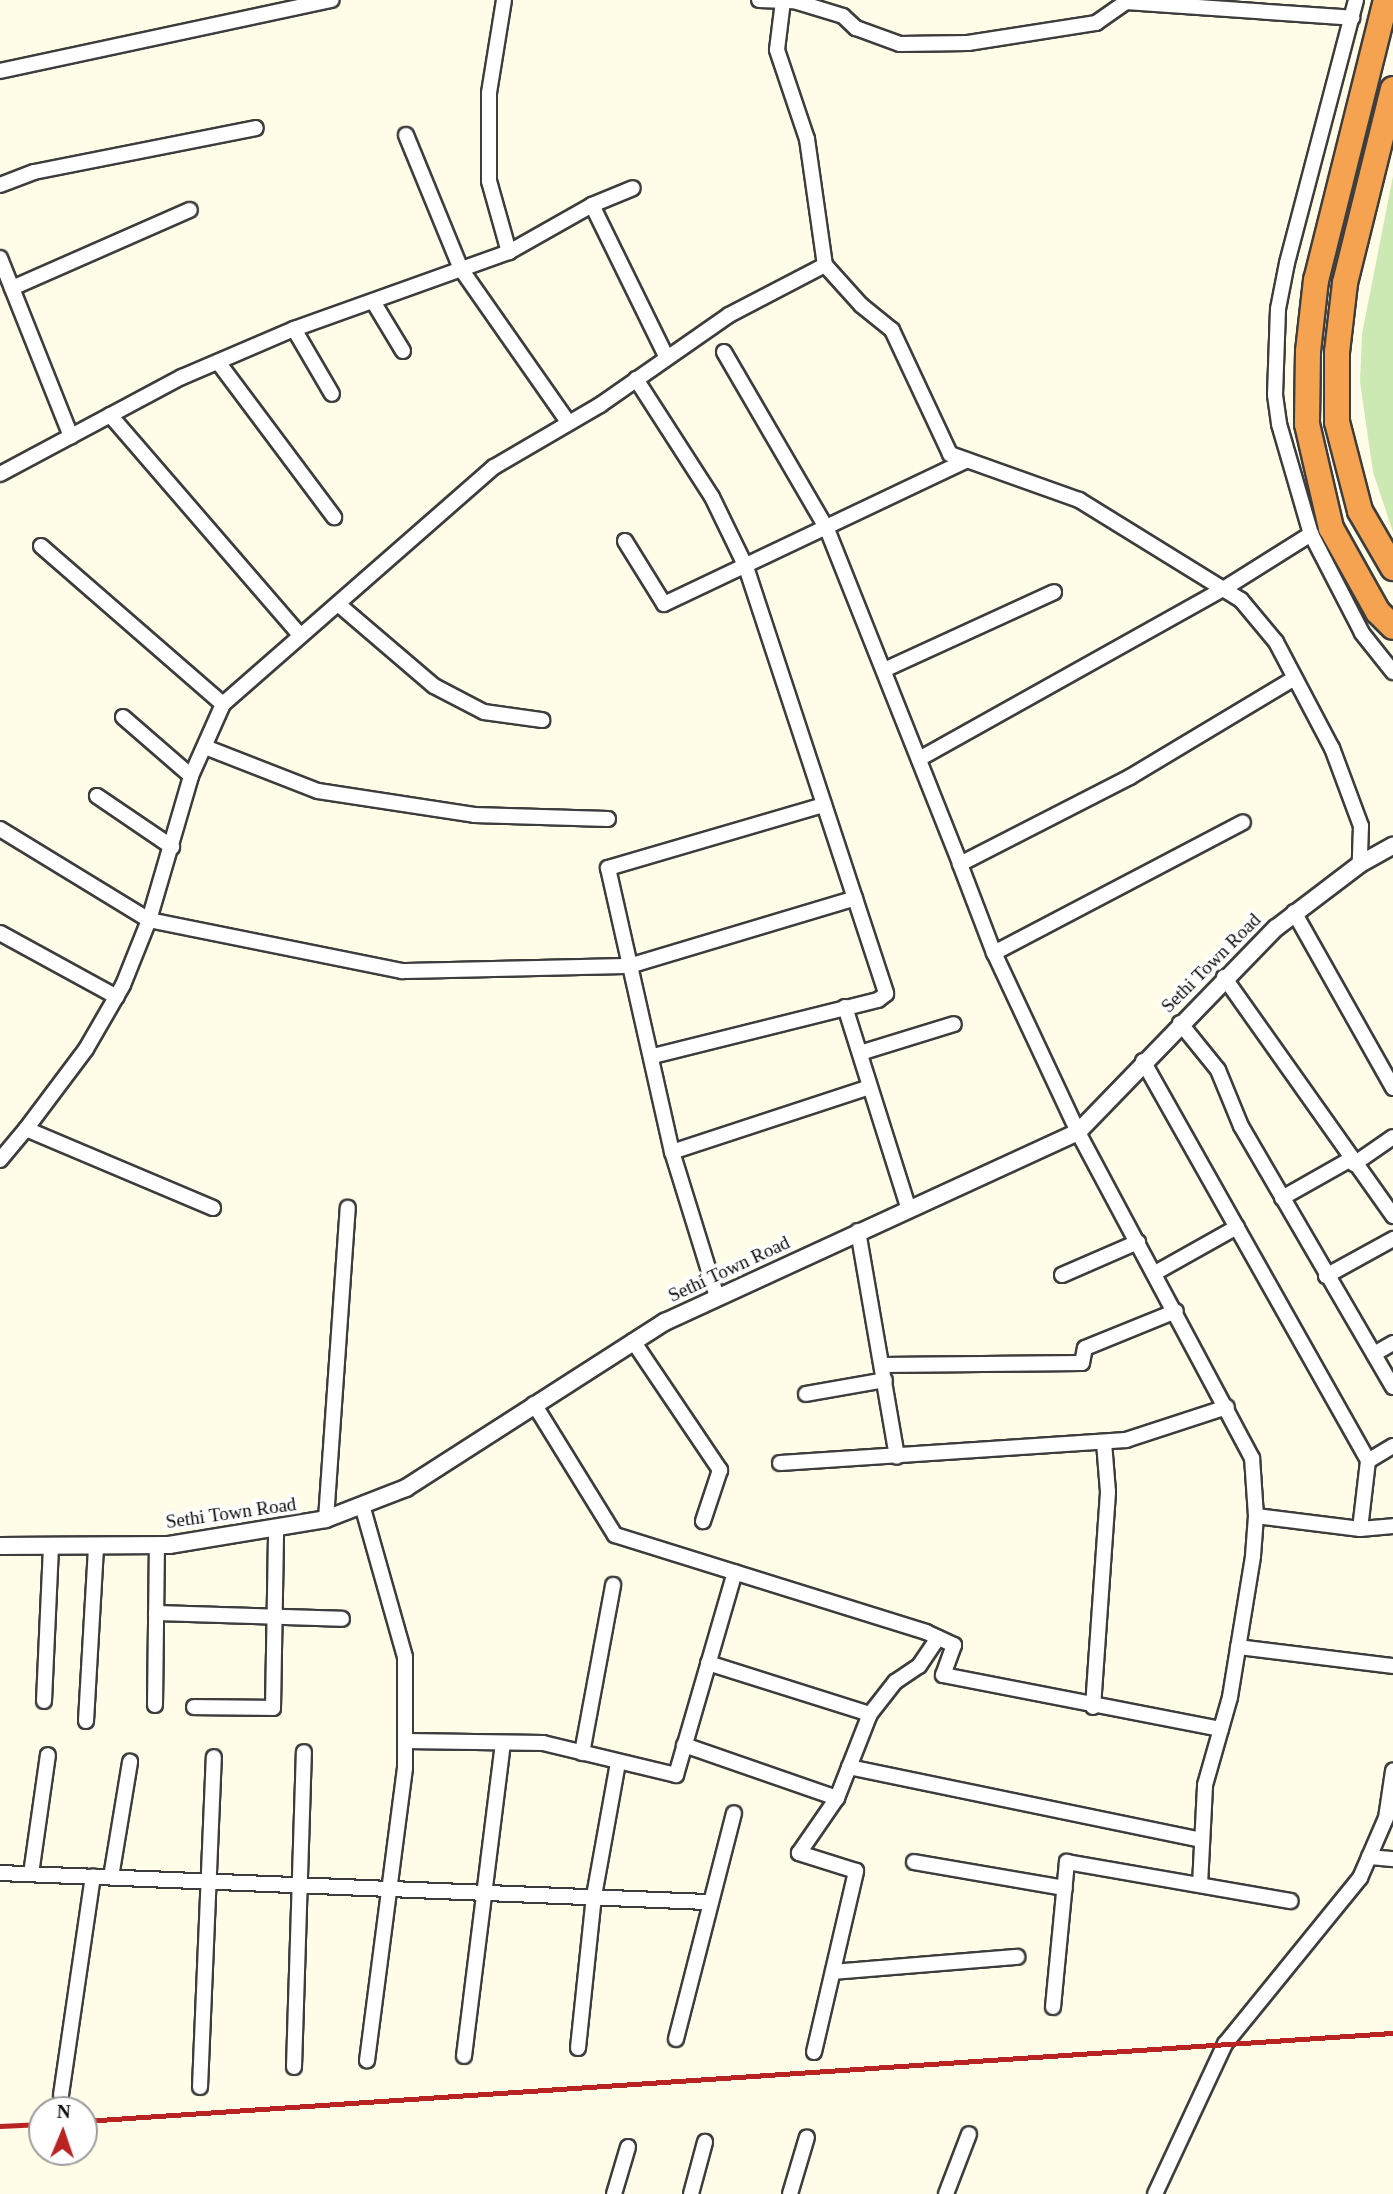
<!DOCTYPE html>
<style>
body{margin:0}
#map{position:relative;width:1393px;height:2194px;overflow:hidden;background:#fffce8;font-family:"Times New Roman",serif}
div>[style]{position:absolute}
.green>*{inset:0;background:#cce8b3}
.roads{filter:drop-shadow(2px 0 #3d3d3d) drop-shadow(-2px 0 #3d3d3d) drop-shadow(0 2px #3d3d3d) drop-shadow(0 -2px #3d3d3d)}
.minor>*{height:14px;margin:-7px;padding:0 7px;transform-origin:7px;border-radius:7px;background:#fff}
.tertiary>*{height:16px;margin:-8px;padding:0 8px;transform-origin:8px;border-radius:8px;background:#fff}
.motorway>*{height:24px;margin:-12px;padding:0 12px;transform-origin:12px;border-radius:12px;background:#f5a350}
.rail>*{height:5px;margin:-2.5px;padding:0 2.5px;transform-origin:2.5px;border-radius:2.5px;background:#b92423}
span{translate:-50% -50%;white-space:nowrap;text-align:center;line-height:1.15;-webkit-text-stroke:7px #fff;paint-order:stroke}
.street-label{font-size:19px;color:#0a0a0a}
.north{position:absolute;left:28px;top:2096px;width:70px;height:70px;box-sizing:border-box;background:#fff;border:2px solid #9d9d9d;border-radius:50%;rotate:2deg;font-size:19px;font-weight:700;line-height:28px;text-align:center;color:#0a0a0a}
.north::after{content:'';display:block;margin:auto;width:24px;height:32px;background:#b92423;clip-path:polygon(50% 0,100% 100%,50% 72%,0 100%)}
</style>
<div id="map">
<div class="green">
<i style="clip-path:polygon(1393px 176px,1393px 532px,1373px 472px,1360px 382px,1362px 334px)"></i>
</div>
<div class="roads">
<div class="minor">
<i style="left:504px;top:0;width:94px;rotate:99.2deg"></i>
<i style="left:489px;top:93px;width:88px;rotate:90deg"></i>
<i style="left:489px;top:181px;width:74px;rotate:74.3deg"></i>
<i style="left:759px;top:0;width:35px;rotate:2deg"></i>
<i style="left:794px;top:1px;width:51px;rotate:17deg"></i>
<i style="left:843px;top:16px;width:18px;rotate:43deg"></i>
<i style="left:856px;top:28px;width:47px;rotate:20deg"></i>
<i style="left:900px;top:44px;width:68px;rotate:-0.8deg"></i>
<i style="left:968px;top:43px;width:130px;rotate:-8.9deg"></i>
<i style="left:1096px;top:23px;width:37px;rotate:-35deg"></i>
<i style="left:1126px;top:2px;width:227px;rotate:4deg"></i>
<i style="left:1356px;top:0;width:272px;rotate:104.7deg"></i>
<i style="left:1287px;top:263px;width:47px;rotate:101.1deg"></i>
<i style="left:1278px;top:309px;width:86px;rotate:92deg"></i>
<i style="left:1275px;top:395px;width:29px;rotate:82deg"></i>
<i style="left:1279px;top:424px;width:115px;rotate:73.8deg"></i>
<i style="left:1311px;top:534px;width:111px;rotate:62.7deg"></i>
<i style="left:1362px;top:633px;width:50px;rotate:51.5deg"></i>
<i style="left:783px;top:1px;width:49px;rotate:97deg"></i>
<i style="left:777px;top:50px;width:94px;rotate:71.4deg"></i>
<i style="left:807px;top:139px;width:127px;rotate:81.9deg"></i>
<i style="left:825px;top:265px;width:54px;rotate:48deg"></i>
<i style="left:861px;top:305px;width:40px;rotate:39deg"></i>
<i style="left:892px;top:330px;width:137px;rotate:64.9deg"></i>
<i style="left:950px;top:454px;width:137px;rotate:19.6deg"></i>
<i style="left:1079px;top:500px;width:190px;rotate:31.7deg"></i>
<i style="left:1241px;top:600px;width:55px;rotate:50.2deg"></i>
<i style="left:1276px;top:642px;width:120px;rotate:62.2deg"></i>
<i style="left:1332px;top:748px;width:83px;rotate:69.6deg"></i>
<i style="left:1361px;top:826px;width:38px;rotate:92deg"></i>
<i style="left:0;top:71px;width:339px;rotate:-12.1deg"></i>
<i style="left:406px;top:135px;width:145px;rotate:67.7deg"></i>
<i style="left:461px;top:269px;width:187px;rotate:55deg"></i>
<i style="left:0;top:185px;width:36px;rotate:-21deg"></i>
<i style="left:34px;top:172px;width:226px;rotate:-11.2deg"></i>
<i style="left:592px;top:205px;width:170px;rotate:63.9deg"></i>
<i style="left:0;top:258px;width:192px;rotate:68.3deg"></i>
<i style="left:12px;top:288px;width:194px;rotate:-23.7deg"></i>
<i style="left:374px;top:303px;width:56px;rotate:58.9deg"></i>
<i style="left:294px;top:329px;width:75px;rotate:59.7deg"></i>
<i style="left:724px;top:352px;width:205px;rotate:59.8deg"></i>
<i style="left:827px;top:529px;width:360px;rotate:68.3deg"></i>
<i style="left:218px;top:362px;width:194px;rotate:53.2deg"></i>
<i style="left:636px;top:379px;width:140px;rotate:57.2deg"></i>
<i style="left:712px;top:497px;width:78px;rotate:64.1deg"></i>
<i style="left:746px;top:567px;width:449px;rotate:71.8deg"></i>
<i style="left:886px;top:994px;width:10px;rotate:143deg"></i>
<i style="left:878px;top:1000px;width:232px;rotate:166deg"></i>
<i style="left:110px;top:415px;width:291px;rotate:49.2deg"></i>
<i style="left:0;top:474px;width:206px;rotate:-28.1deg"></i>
<i style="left:182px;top:377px;width:122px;rotate:-23.2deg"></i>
<i style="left:294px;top:329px;width:228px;rotate:-19.7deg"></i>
<i style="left:509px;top:252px;width:95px;rotate:-29.5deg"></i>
<i style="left:592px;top:205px;width:44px;rotate:-22.5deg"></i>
<i style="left:625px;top:541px;width:74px;rotate:58.2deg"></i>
<i style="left:664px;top:604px;width:335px;rotate:-25.4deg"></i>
<i style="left:41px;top:546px;width:241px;rotate:41deg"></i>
<i style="left:338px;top:604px;width:126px;rotate:40.5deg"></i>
<i style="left:434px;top:686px;width:56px;rotate:27.5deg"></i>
<i style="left:484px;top:712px;width:59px;rotate:7.9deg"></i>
<i style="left:884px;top:670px;width:187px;rotate:-24.6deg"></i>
<i style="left:123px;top:717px;width:90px;rotate:40.9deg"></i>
<i style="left:205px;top:747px;width:121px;rotate:21.3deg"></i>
<i style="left:318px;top:791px;width:158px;rotate:8.7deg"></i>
<i style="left:474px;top:815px;width:134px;rotate:1.7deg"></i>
<i style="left:919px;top:759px;width:351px;rotate:-29.2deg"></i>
<i style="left:1225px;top:588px;width:102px;rotate:-32.1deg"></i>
<i style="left:97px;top:796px;width:91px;rotate:34.2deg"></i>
<i style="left:0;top:829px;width:175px;rotate:31.4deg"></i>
<i style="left:149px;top:920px;width:258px;rotate:11.4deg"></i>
<i style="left:402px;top:971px;width:227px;rotate:-1.3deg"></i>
<i style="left:629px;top:966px;width:236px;rotate:-16.7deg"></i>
<i style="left:1294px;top:912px;width:202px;rotate:60.6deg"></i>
<i style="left:0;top:933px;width:133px;rotate:28.7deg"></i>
<i style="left:994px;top:953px;width:281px;rotate:-27.7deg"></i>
<i style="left:1224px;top:977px;width:293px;rotate:54.7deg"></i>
<i style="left:845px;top:1007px;width:213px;rotate:72.5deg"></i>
<i style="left:1180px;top:1023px;width:60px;rotate:51deg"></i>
<i style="left:1218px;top:1070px;width:61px;rotate:67.7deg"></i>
<i style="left:1241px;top:1126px;width:302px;rotate:59.8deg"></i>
<i style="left:860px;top:1053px;width:98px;rotate:-17.1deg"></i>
<i style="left:1143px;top:1061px;width:459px;rotate:60.6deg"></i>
<i style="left:26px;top:1129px;width:100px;rotate:-53.1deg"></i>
<i style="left:86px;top:1049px;width:74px;rotate:-60deg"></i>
<i style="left:123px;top:985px;width:70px;rotate:-68.2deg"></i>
<i style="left:149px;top:920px;width:150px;rotate:-73.7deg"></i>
<i style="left:191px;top:776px;width:79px;rotate:-66deg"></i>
<i style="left:223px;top:704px;width:360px;rotate:-41.2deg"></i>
<i style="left:494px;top:467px;width:123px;rotate:-30.3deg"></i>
<i style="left:600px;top:405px;width:157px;rotate:-34.9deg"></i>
<i style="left:729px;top:315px;width:108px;rotate:-27.5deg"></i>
<i style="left:672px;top:1152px;width:208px;rotate:-18.2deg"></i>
<i style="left:0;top:1160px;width:40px;rotate:-50deg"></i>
<i style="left:26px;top:1129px;width:203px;rotate:22.9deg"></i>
<i style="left:1354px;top:1164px;width:47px;rotate:-34.7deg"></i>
<i style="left:1282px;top:1198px;width:79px;rotate:-29.5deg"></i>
<i style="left:858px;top:1231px;width:229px;rotate:80.2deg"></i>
<i style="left:1155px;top:1273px;width:94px;rotate:-29.3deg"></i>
<i style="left:1062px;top:1275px;width:83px;rotate:-23.5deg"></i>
<i style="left:1326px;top:1276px;width:77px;rotate:-28.9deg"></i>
<i style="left:717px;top:1297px;width:152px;rotate:-107.2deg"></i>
<i style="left:672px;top:1152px;width:291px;rotate:-102.7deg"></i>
<i style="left:608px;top:868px;width:225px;rotate:-16.3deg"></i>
<i style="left:633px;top:1341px;width:156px;rotate:56deg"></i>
<i style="left:720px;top:1470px;width:54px;rotate:108.4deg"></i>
<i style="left:1374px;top:1354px;width:22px;rotate:-30deg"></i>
<i style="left:883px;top:1365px;width:199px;rotate:-0.6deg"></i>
<i style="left:1082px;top:1363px;width:15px;rotate:-79deg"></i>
<i style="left:1085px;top:1348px;width:98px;rotate:-22.1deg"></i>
<i style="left:806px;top:1394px;width:80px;rotate:-10deg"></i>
<i style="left:534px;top:1404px;width:154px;rotate:58.3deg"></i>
<i style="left:615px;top:1535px;width:326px;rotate:17.3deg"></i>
<i style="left:926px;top:1632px;width:31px;rotate:25deg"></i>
<i style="left:954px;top:1645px;width:32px;rotate:110deg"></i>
<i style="left:943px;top:1675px;width:283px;rotate:11deg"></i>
<i style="left:780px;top:1463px;width:347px;rotate:-3.8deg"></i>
<i style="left:1126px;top:1440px;width:106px;rotate:-18.1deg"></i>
<i style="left:362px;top:1505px;width:158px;rotate:74.2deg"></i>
<i style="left:405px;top:1657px;width:111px;rotate:90deg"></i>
<i style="left:405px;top:1768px;width:295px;rotate:97.4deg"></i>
<i style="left:1256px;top:1516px;width:105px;rotate:7.1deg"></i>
<i style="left:1360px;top:1529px;width:33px;rotate:-5deg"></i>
<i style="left:326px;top:1519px;width:312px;rotate:-86deg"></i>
<i style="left:1360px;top:1529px;width:68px;rotate:-83.3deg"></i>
<i style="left:1368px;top:1461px;width:29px;rotate:-31deg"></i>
<i style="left:156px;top:1613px;width:186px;rotate:1.8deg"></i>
<i style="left:1238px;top:1647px;width:156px;rotate:7deg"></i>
<i style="left:708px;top:1663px;width:170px;rotate:17.5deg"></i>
<i style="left:44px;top:1701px;width:155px;rotate:-87.4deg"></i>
<i style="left:155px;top:1705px;width:160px;rotate:-89.3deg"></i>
<i style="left:194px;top:1707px;width:79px;rotate:0.7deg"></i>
<i style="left:273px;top:1708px;width:178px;rotate:-89deg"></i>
<i style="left:1093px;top:1707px;width:216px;rotate:-86deg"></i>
<i style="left:1108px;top:1492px;width:50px;rotate:-94.6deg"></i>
<i style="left:86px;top:1721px;width:175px;rotate:-86.7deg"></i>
<i style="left:406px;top:1741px;width:137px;rotate:0.8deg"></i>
<i style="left:543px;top:1743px;width:137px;rotate:13.5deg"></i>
<i style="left:676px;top:1775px;width:211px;rotate:-73.8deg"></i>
<i style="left:684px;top:1745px;width:162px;rotate:19.1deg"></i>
<i style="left:582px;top:1753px;width:171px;rotate:-79.5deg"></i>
<i style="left:849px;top:1767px;width:360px;rotate:11.7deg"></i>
<i style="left:1369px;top:1857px;width:24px;rotate:5deg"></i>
<i style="left:914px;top:1862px;width:153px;rotate:9.8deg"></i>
<i style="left:0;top:1873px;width:709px;rotate:2.35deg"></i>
<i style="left:31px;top:1874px;width:120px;rotate:-81.9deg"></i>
<i style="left:111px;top:1877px;width:117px;rotate:-80.6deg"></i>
<i style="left:1200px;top:1885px;width:100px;rotate:-87.1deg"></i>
<i style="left:1205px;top:1785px;width:91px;rotate:-74.1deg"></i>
<i style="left:1230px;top:1697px;width:143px;rotate:-80.7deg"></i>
<i style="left:1253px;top:1556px;width:40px;rotate:-85.7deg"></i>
<i style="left:1256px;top:1516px;width:58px;rotate:-93.9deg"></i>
<i style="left:1252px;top:1458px;width:370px;rotate:-118.1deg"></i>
<i style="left:1078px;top:1132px;width:198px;rotate:-115.1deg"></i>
<i style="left:994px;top:953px;width:95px;rotate:-110.9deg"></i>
<i style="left:960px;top:864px;width:191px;rotate:-27.1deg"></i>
<i style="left:1130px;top:777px;width:192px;rotate:-31deg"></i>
<i style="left:833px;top:1972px;width:185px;rotate:-4.7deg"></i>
<i style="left:1053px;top:2007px;width:146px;rotate:-84.5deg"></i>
<i style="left:1067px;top:1862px;width:227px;rotate:9.9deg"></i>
<i style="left:676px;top:2039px;width:233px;rotate:-75.6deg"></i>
<i style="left:578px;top:2048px;width:153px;rotate:-84deg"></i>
<i style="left:594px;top:1896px;width:136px;rotate:-79.8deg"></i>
<i style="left:814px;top:2052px;width:186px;rotate:-76.9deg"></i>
<i style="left:856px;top:1871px;width:60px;rotate:-162.5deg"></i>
<i style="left:799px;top:1853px;width:67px;rotate:-55.4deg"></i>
<i style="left:837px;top:1798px;width:90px;rotate:-68.6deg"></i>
<i style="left:870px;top:1714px;width:41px;rotate:-52deg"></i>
<i style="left:895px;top:1682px;width:29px;rotate:-34deg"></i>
<i style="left:919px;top:1666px;width:34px;rotate:-56deg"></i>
<i style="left:464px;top:2056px;width:315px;rotate:-82.9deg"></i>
<i style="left:294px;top:2067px;width:315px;rotate:-88.2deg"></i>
<i style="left:200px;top:2087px;width:330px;rotate:-87.6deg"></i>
<i style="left:61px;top:2095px;width:221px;rotate:-81.7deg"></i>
<i style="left:614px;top:2194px;width:49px;rotate:-73.4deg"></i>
<i style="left:691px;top:2194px;width:54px;rotate:-74.9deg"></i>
<i style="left:790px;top:2194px;width:59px;rotate:-73.4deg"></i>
<i style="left:946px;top:2194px;width:64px;rotate:-69deg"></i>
<i style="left:1155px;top:2194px;width:166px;rotate:-65deg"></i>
<i style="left:1225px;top:2044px;width:214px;rotate:-50.9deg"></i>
<i style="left:1360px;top:1878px;width:65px;rotate:-66.6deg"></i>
<i style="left:1386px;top:1818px;width:48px;rotate:-81.5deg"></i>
</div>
<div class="tertiary">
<i style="left:0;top:1546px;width:169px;rotate:-0.3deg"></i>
<i style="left:169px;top:1545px;width:159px;rotate:-9.4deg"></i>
<i style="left:326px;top:1519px;width:86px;rotate:-21.2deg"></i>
<i style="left:406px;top:1488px;width:308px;rotate:-32.7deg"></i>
<i style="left:665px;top:1322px;width:455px;rotate:-24.7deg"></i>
<i style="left:1078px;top:1132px;width:284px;rotate:-45.9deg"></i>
<i style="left:1276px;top:928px;width:106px;rotate:-37.3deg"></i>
<i style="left:1360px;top:864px;width:38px;rotate:-29deg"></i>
</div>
<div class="motorway">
<i style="left:1386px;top:0;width:289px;rotate:104deg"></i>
<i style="left:1316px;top:280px;width:71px;rotate:96.4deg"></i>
<i style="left:1308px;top:351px;width:73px;rotate:90.8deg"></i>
<i style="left:1307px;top:424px;width:107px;rotate:77deg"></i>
<i style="left:1331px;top:528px;width:96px;rotate:60.8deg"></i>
<i style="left:1378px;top:612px;width:21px;rotate:45deg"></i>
<i style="left:1393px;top:89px;width:200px;rotate:103.9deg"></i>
<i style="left:1345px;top:283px;width:69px;rotate:96.6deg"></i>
<i style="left:1337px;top:352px;width:70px;rotate:90deg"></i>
<i style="left:1337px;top:422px;width:92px;rotate:75.5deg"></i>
<i style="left:1360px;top:511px;width:66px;rotate:59.9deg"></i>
</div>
</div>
<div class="rail">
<i style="left:84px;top:2121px;width:1312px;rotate:-3.85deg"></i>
<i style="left:0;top:2126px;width:42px;rotate:-2.7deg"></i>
</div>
<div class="street-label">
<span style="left:1211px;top:963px;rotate:-45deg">Sethi Town Road</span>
<span style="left:729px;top:1269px;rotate:-25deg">Sethi Town Road</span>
<span style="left:231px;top:1513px;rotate:-8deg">Sethi Town Road</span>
</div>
<div class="north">N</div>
</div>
